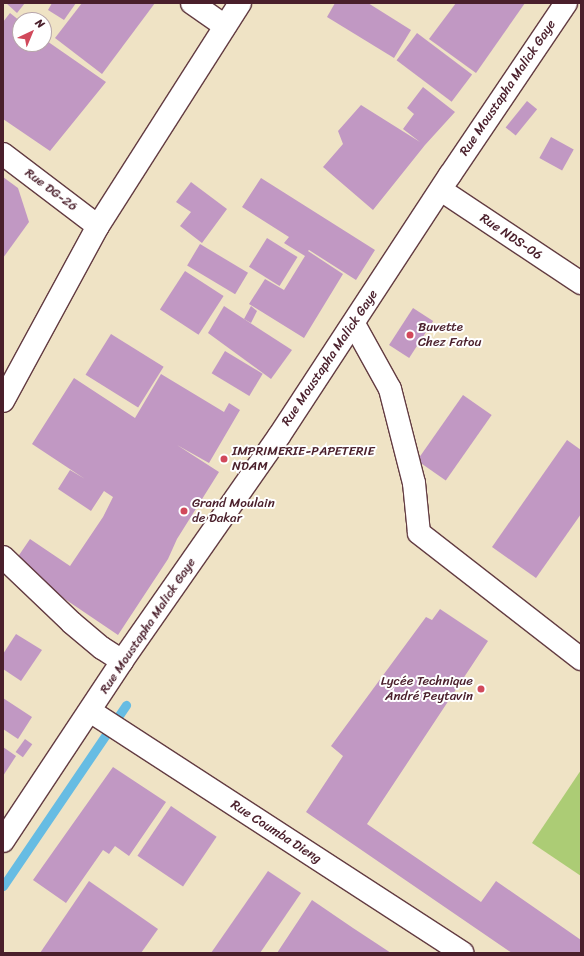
<!DOCTYPE html>
<meta charset="utf-8">
<style>
body{margin:0}
#map{position:relative;width:584px;height:956px;overflow:hidden;background:#efe3c5;font-family:Sriracha,sans-serif}
div>[style]{position:absolute}
.green>*{inset:0;background:#accc75}
.stream>*{height:9px;margin:-4.5px;padding:0 4.5px;transform-origin:4.5px;border-radius:4.5px;background:#66bce3}
.building>*{inset:0;background:#c198c3;transform-origin:0 0}
.roads{filter:drop-shadow(1px 0 #633c42) drop-shadow(-1px 0 #633c42) drop-shadow(0 1px #633c42) drop-shadow(0 -1px #633c42)}
.minor>*{height:22px;margin:-11px;padding:0 11px;transform-origin:11px;border-radius:11px;background:#fff}
.dots>*{width:11px;height:11px;translate:-50% -50%;box-sizing:border-box;border:2px solid #fff;border-radius:50%}
span{translate:-50% -50%;white-space:nowrap;text-align:center;line-height:1.15;-webkit-text-stroke:4px #fff;paint-order:stroke}
.street-label{font-size:13px;color:#4a1f2b}
.poi-label{font-size:13px;color:#4a1f2b}
.left{translate:0 -50%;text-align:left}
.right{translate:-100% -50%;text-align:right}
.frame{position:absolute;inset:0;border:4px solid #4a1f2b;pointer-events:none}
.north{position:absolute;left:12px;top:12px;width:40px;height:40px;box-sizing:border-box;background:#fff;border:1px solid #b7a5aa;border-radius:50%;rotate:44deg;font-size:11px;font-weight:700;line-height:16px;text-align:center;color:#4a1f2b}
.north::after{content:'';display:block;margin:auto;width:14px;height:18px;background:#d1495b;clip-path:polygon(50% 0,100% 100%,50% 72%,0 100%)}
</style>
<div id="map">
<div class="green">
<i style="clip-path:polygon(581px 770px,581px 876px,532px 843px)"></i>
</div>
<div class="stream">
<i style="left:3px;top:886px;width:219px;rotate:-55.8deg"></i>
</div>
<div class="building">
<i style="clip-path:polygon(6px 3px,25px 3px,17px 13px)"></i>
<i style="clip-path:polygon(52px 3px,76px 3px,64px 20px,48px 10px)"></i>
<i style="clip-path:polygon(82px 3px,155px 3px,102px 74px,55px 38px)"></i>
<i style="clip-path:polygon(335px 3px,368px 3px,411px 30px,394px 58px,327px 17px)"></i>
<i style="clip-path:polygon(456px 3px,525px 3px,476px 73px,429px 39px)"></i>
<i style="clip-path:polygon(10px 13px,20px 21px,20px 44px,44px 44px,44px 39px,106px 82px,50px 151px,3px 119px,3px 22px)"></i>
<i style="left:417px;top:33px;width:69px;height:34px;rotate:37deg"></i>
<i style="clip-path:polygon(423px 87px,455px 112px,425px 145px,373px 210px,323px 167px,343px 144px,338px 131px,361px 105px,420px 142px,403px 129px,414px 114px,407px 108px)"></i>
<i style="left:527px;top:101px;width:13px;height:34px;rotate:39deg"></i>
<i style="left:551px;top:137px;width:26px;height:24px;rotate:29deg"></i>
<i style="clip-path:polygon(3px 177px,18px 188px,29px 222px,3px 258px)"></i>
<i style="clip-path:polygon(261px 178px,375px 250px,356px 280px,309px 250px,308px 251px,343px 274px,304px 338px,249px 304px,265px 279px,284px 290px,305px 256px,284px 243px,289px 237px,242px 207px)"></i>
<i style="clip-path:polygon(191px 182px,227px 209px,202px 243px,180px 226px,191px 212px,176px 202px)"></i>
<i style="left:267px;top:238px;width:36px;height:34px;rotate:32deg"></i>
<i style="left:200px;top:244px;width:56px;height:25px;rotate:31deg"></i>
<i style="left:185px;top:271px;width:46px;height:46px;rotate:33deg"></i>
<i style="clip-path:polygon(224px 306px,292px 350px,271px 379px,208px 333px)"></i>
<i style="clip-path:polygon(251px 306px,257px 311px,251px 323px,244px 319px)"></i>
<i style="left:413px;top:308px;width:24px;height:44px;rotate:33deg"></i>
<i style="left:111px;top:334px;width:62px;height:48px;rotate:32deg"></i>
<i style="left:225px;top:351px;width:44px;height:26px;rotate:31deg"></i>
<i style="clip-path:polygon(161px 374px,224px 412px,229px 403px,240px 410px,209px 463px,177px 445px,219px 472px,177px 539px,168px 559px,118px 635px,13px 564px,30px 539px,70px 566px,103px 517px,113px 497px,104px 491px,91px 511px,58px 489px,70px 470px,85px 479px,32px 444px,74px 378px,135px 418px)"></i>
<i style="left:463px;top:395px;width:35px;height:80px;rotate:35deg"></i>
<i style="clip-path:polygon(567px 440px,581px 450px,581px 514px,536px 578px,492px 547px)"></i>
<i style="clip-path:polygon(440px 609px,488px 641px,367px 824px,481px 902px,496px 881px,581px 940px,581px 953px,512px 953px,306px 812px,343px 756px,331px 746px,426px 617px,432px 620px)"></i>
<i style="clip-path:polygon(16px 634px,42px 650px,21px 681px,3px 669px,3px 654px)"></i>
<i style="clip-path:polygon(3px 698px,32px 717px,18px 739px,3px 729px)"></i>
<i style="left:25px;top:739px;width:9px;height:16px;rotate:36deg"></i>
<i style="clip-path:polygon(3px 747px,16px 756px,3px 776px)"></i>
<i style="clip-path:polygon(113px 767px,166px 802px,129px 856px,115px 846px,109px 854px,103px 850px,66px 903px,33px 880px)"></i>
<i style="left:171px;top:806px;width:55px;height:60px;rotate:34deg"></i>
<i style="clip-path:polygon(268px 871px,301px 893px,260px 953px,211px 953px)"></i>
<i style="clip-path:polygon(89px 881px,158px 929px,141px 953px,40px 953px)"></i>
<i style="clip-path:polygon(312px 900px,353px 928px,391px 953px,277px 953px)"></i>
</div>
<div class="roads">
<div class="minor">
<i style="left:192px;top:3px;width:40px;rotate:34.9deg"></i>
<i style="left:3px;top:154px;width:119px;rotate:37.2deg"></i>
<i style="left:441px;top:190px;width:168px;rotate:33.6deg"></i>
<i style="left:354px;top:324px;width:74px;rotate:61deg"></i>
<i style="left:390px;top:389px;width:97px;rotate:75.7deg"></i>
<i style="left:414px;top:483px;width:50px;rotate:84.3deg"></i>
<i style="left:419px;top:533px;width:205px;rotate:37.9deg"></i>
<i style="left:3px;top:401px;width:199px;rotate:-61.5deg"></i>
<i style="left:98px;top:226px;width:264px;rotate:-57.5deg"></i>
<i style="left:3px;top:557px;width:95px;rotate:43.7deg"></i>
<i style="left:72px;top:623px;width:39px;rotate:40deg"></i>
<i style="left:102px;top:648px;width:24px;rotate:33deg"></i>
<i style="left:90px;top:711px;width:444px;rotate:33deg"></i>
<i style="left:3px;top:841px;width:216px;rotate:-56.5deg"></i>
<i style="left:122px;top:661px;width:274px;rotate:-55.1deg"></i>
<i style="left:279px;top:436px;width:312px;rotate:-56.8deg"></i>
<i style="left:450px;top:175px;width:207px;rotate:-56deg"></i>
</div>
</div>
<div class="dots">
<i style="left:410px;top:335px;background:#d1495b"></i>
<i style="left:224px;top:459px;background:#d1495b"></i>
<i style="left:184px;top:511px;background:#d1495b"></i>
<i style="left:481px;top:689px;background:#d1495b"></i>
</div>
<div class="street-label">
<span style="left:508px;top:88px;rotate:-56deg">Rue Moustapha Malick Gaye</span>
<span style="left:51px;top:190px;rotate:37deg">Rue DG-26</span>
<span style="left:511px;top:237px;rotate:34deg">Rue NDS-06</span>
<span style="left:330px;top:358px;rotate:-56deg">Rue Moustapha Malick Gaye</span>
<span style="left:148px;top:626px;rotate:-56deg">Rue Moustapha Malick Gaye</span>
<span style="left:276px;top:832px;rotate:33deg">Rue Coumba Dieng</span>
</div>
<div class="poi-label">
<span class="left" style="left:418px;top:335px">Buvette<br>Chez Fatou</span>
<span class="left" style="left:232px;top:459px">IMPRIMERIE-PAPETERIE<br>NDAM</span>
<span class="left" style="left:192px;top:511px">Grand Moulain<br>de Dakar</span>
<span class="right" style="left:473px;top:689px">Lycée Technique<br>André Peytavin</span>
</div>
<div class="frame"></div>
<div class="north">N</div>
</div>
